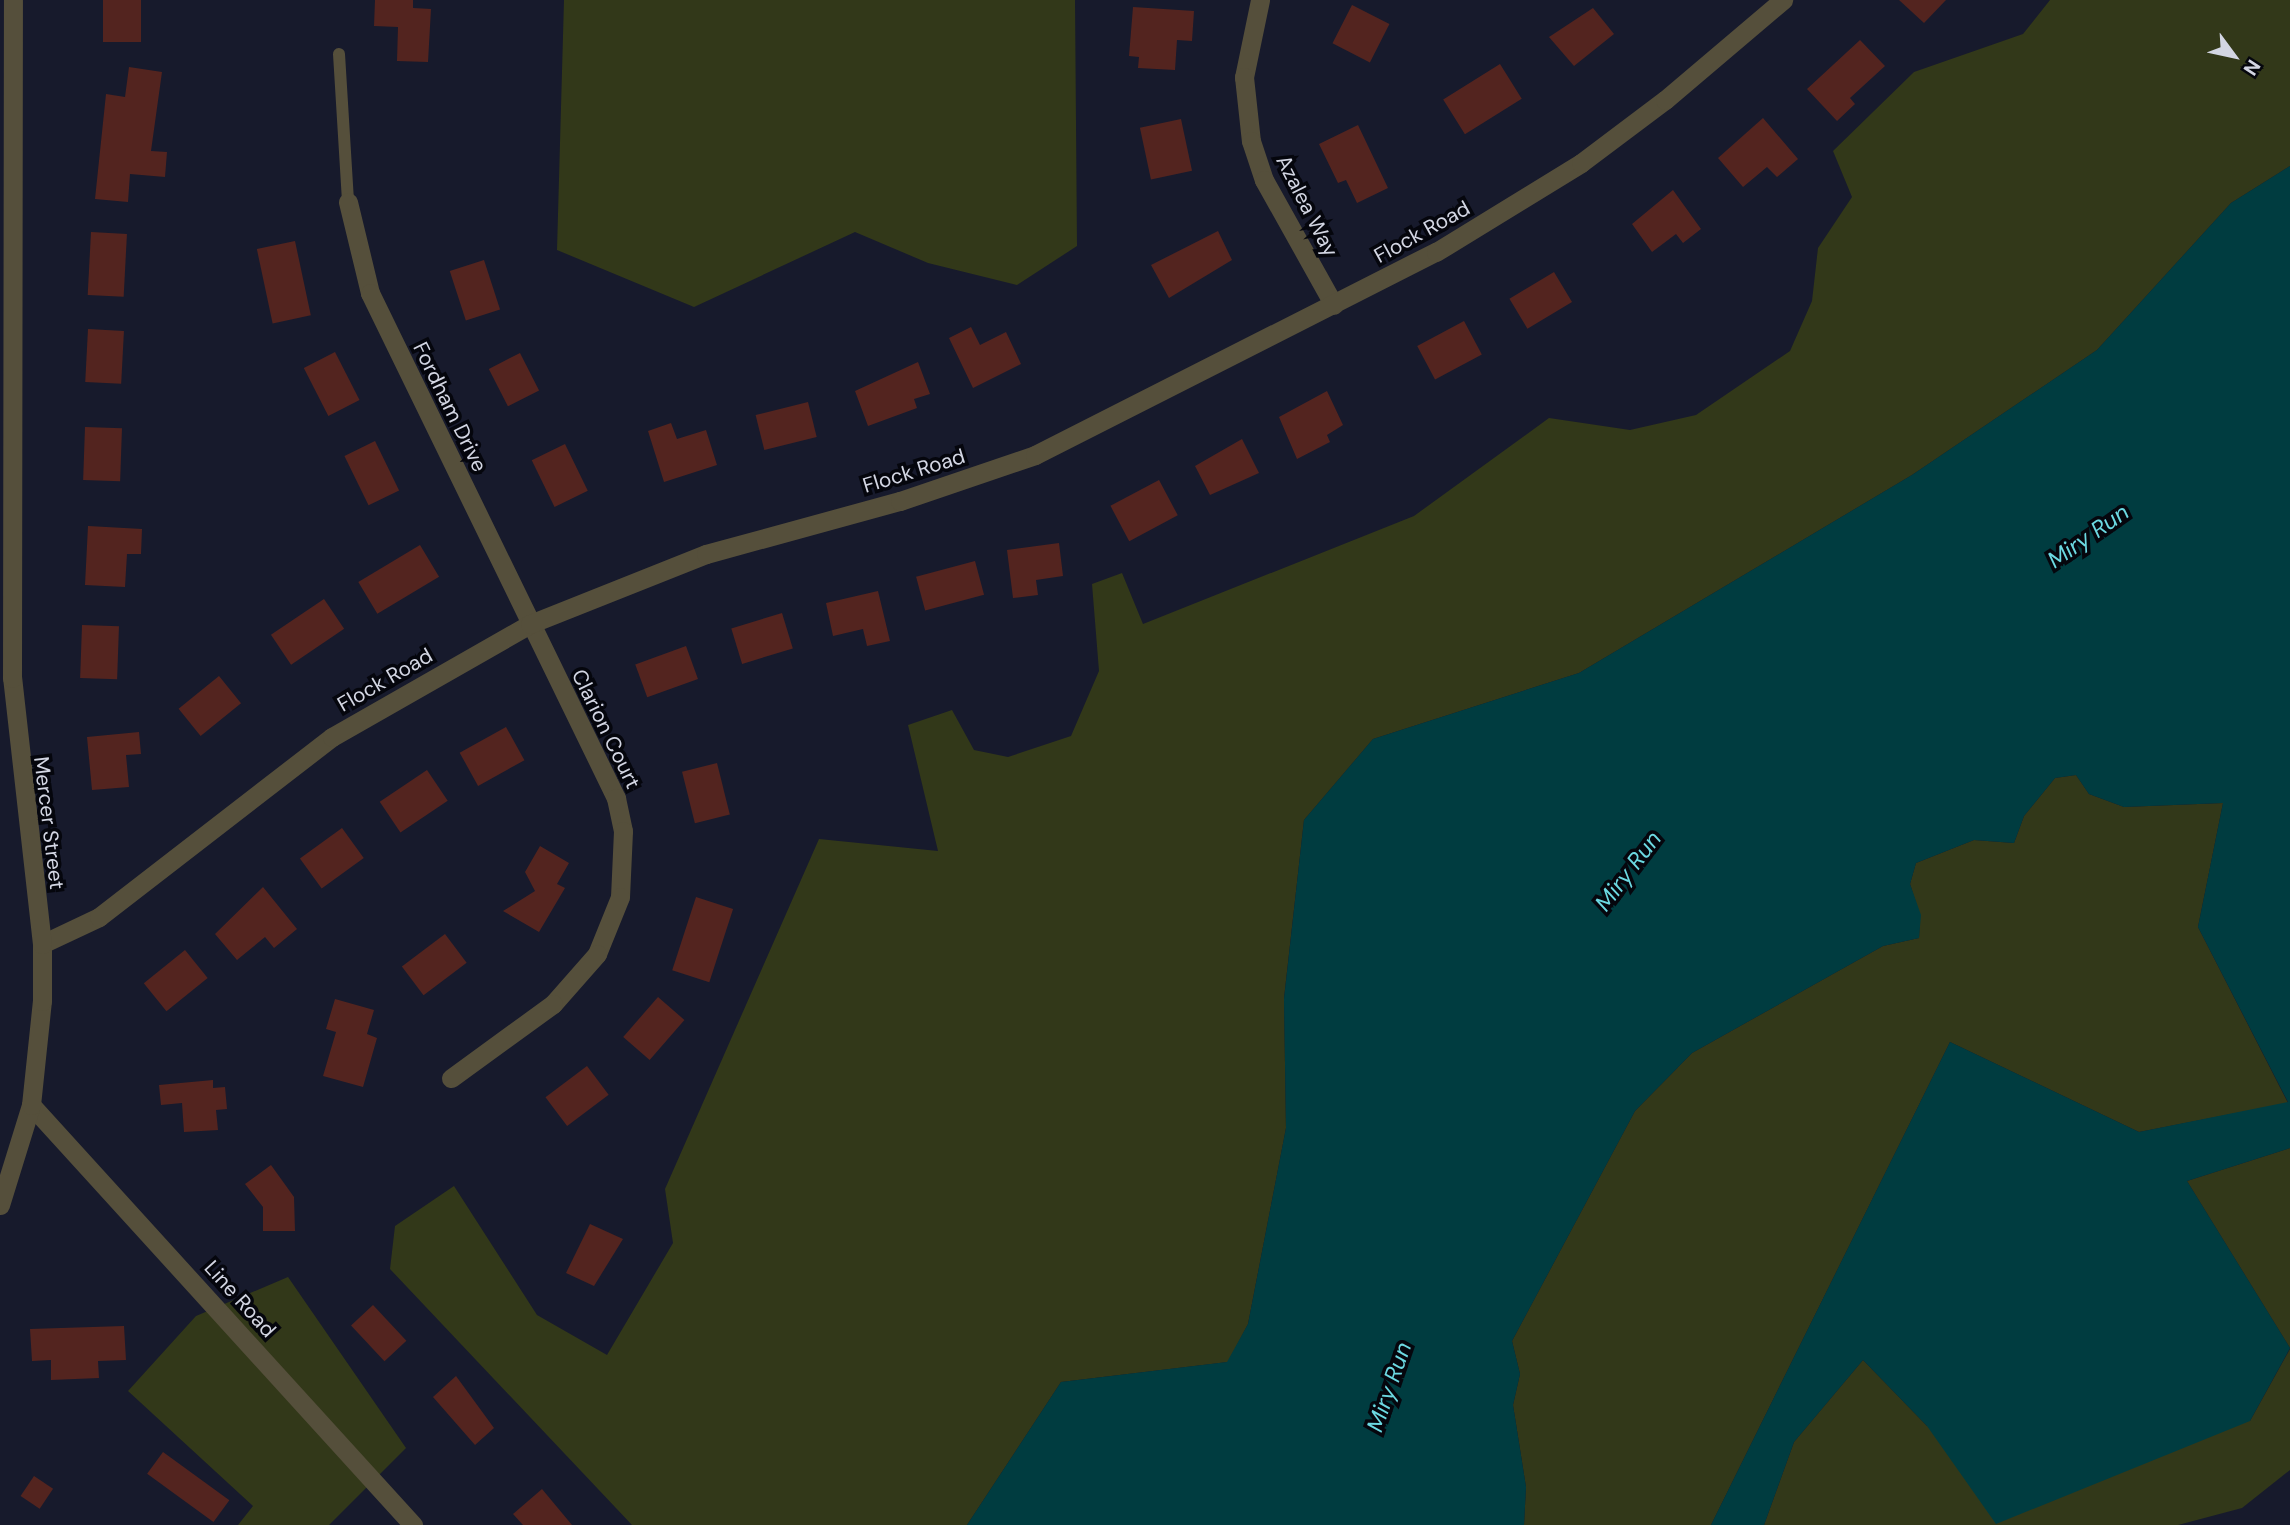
<!DOCTYPE html>
<style>
body{margin:0}
#map{position:relative;width:2290px;height:1525px;overflow:hidden;background:#171a2c;font-family:"DM Sans",sans-serif}
div>[style]{position:absolute}
.green>*{inset:0;background:#323819}
.water>*{inset:0;background:#003c40}
.building>*{inset:0;background:#53241f;transform-origin:0 0}
.service>*{height:12px;margin:-6px;padding:0 6px;transform-origin:6px;border-radius:6px;background:#554f3b}
.minor>*{height:19px;margin:-9.5px;padding:0 9.5px;transform-origin:9.5px;border-radius:9.5px;background:#554f3b}
.tertiary>*{height:19px;margin:-9.5px;padding:0 9.5px;transform-origin:9.5px;border-radius:9.5px;background:#554f3b}
span{translate:-50% -50%;white-space:nowrap;text-align:center;line-height:1.15;-webkit-text-stroke:7px #05060d;paint-order:stroke}
.street-label{font-size:21px;color:#d3d6e3}
.water-label{font-size:23px;color:#6cd9e2;font-style:italic}
.north{position:absolute;left:2199px;top:21px;width:70px;height:70px;-webkit-text-stroke:5px #05060d;paint-order:stroke;rotate:123deg;font-size:19px;font-weight:700;line-height:28px;text-align:center;color:#d3d6e3}
.north::after{content:'';display:block;margin:auto;width:24px;height:32px;background:#d3d6e3;clip-path:polygon(50% 0,100% 100%,50% 72%,0 100%)}
</style>
<div id="map">
<div class="green">
<i style="clip-path:polygon(564px 0,1075px 0,1077px 246px,1017px 285px,928px 263px,855px 232px,694px 307px,557px 250px)"></i>
<i style="clip-path:polygon(2050px 0,2290px 0,2290px 166px,2231px 203px,2097px 350px,1912px 475px,1579px 673px,1373px 739px,1304px 820px,1284px 998px,1286px 1128px,1248px 1324px,1228px 1362px,1061px 1382px,967px 1525px,632px 1525px,390px 1269px,395px 1226px,454px 1186px,537px 1315px,607px 1355px,673px 1243px,665px 1189px,819px 839px,938px 851px,908px 725px,952px 710px,974px 750px,1008px 757px,1071px 736px,1099px 671px,1092px 584px,1122px 573px,1143px 624px,1414px 516px,1549px 418px,1630px 430px,1696px 415px,1790px 351px,1812px 301px,1818px 248px,1852px 197px,1833px 151px,1914px 72px,2023px 34px)"></i>
<i style="clip-path:polygon(2076px 775px,2089px 794px,2124px 807px,2223px 803px,2198px 927px,2288px 1103px,2139px 1132px,1950px 1042px,1711px 1525px,1524px 1525px,1526px 1487px,1513px 1405px,1520px 1374px,1512px 1341px,1635px 1111px,1692px 1053px,1883px 946px,1919px 938px,1920px 915px,1910px 884px,1916px 863px,1974px 840px,2014px 843px,2024px 816px,2055px 778px)"></i>
<i style="clip-path:polygon(2290px 1148px,2290px 1348px,2187px 1181px)"></i>
<i style="clip-path:polygon(288px 1277px,406px 1448px,329px 1525px,238px 1525px,253px 1506px,128px 1391px,196px 1316px)"></i>
<i style="clip-path:polygon(2290px 1349px,2290px 1470px,2242px 1508px,2178px 1525px,1764px 1525px,1794px 1442px,1863px 1360px,1927px 1426px,2250px 1421px)"></i>
</div>
<div class="water">
<i style="clip-path:polygon(2290px 166px,2290px 1148px,2187px 1181px,2290px 1348px,2250px 1421px,1996px 1524px,1927px 1426px,1863px 1360px,1794px 1442px,1764px 1525px,1711px 1525px,1950px 1042px,2139px 1132px,2288px 1102px,2198px 927px,2223px 803px,2124px 807px,2089px 794px,2076px 775px,2055px 778px,2024px 816px,2014px 843px,1974px 840px,1916px 863px,1910px 884px,1921px 915px,1919px 938px,1883px 946px,1692px 1053px,1635px 1111px,1512px 1341px,1520px 1374px,1513px 1405px,1526px 1487px,1524px 1525px,967px 1525px,1061px 1382px,1227px 1362px,1248px 1324px,1286px 1128px,1284px 999px,1304px 820px,1373px 739px,1579px 673px,1912px 475px,2097px 350px,2231px 203px)"></i>
</div>
<div class="building">
<i style="left:103px;top:0;width:38px;height:42px"></i>
<i style="clip-path:polygon(375px 0,413px 0,413px 8px,431px 9px,428px 62px,397px 61px,398px 27px,374px 26px)"></i>
<i style="clip-path:polygon(1899px 0,1946px 0,1924px 23px)"></i>
<i style="left:1352px;top:5px;width:42px;height:43px;rotate:27deg"></i>
<i style="clip-path:polygon(1133px 7px,1194px 11px,1192px 41px,1177px 40px,1175px 70px,1138px 68px,1139px 57px,1129px 56px)"></i>
<i style="clip-path:polygon(1593px 8px,1614px 34px,1574px 66px,1549px 37px)"></i>
<i style="clip-path:polygon(1860px 40px,1885px 66px,1850px 98px,1855px 104px,1837px 121px,1807px 89px)"></i>
<i style="left:1500px;top:64px;width:41px;height:67px;rotate:58deg"></i>
<i style="clip-path:polygon(129px 67px,162px 72px,151px 151px,167px 152px,165px 177px,130px 174px,128px 202px,95px 199px,106px 94px,125px 97px)"></i>
<i style="clip-path:polygon(1763px 118px,1798px 159px,1777px 177px,1767px 167px,1743px 187px,1718px 158px)"></i>
<i style="left:1181px;top:119px;width:53px;height:42px;rotate:78deg"></i>
<i style="clip-path:polygon(1358px 125px,1388px 188px,1357px 203px,1346px 180px,1338px 183px,1319px 144px)"></i>
<i style="clip-path:polygon(1673px 190px,1701px 229px,1683px 243px,1676px 234px,1652px 252px,1632px 224px)"></i>
<i style="clip-path:polygon(1218px 231px,1232px 260px,1169px 298px,1151px 265px)"></i>
<i style="left:91px;top:232px;width:36px;height:63px;rotate:3deg"></i>
<i style="left:295px;top:241px;width:76px;height:39px;rotate:78deg"></i>
<i style="left:484px;top:260px;width:52px;height:36px;rotate:72deg"></i>
<i style="left:1554px;top:272px;width:35px;height:52px;rotate:59deg"></i>
<i style="left:1464px;top:321px;width:38px;height:53px;rotate:62deg"></i>
<i style="clip-path:polygon(971px 327px,980px 345px,1006px 332px,1021px 364px,973px 388px,949px 338px)"></i>
<i style="left:88px;top:329px;width:36px;height:53px;rotate:3deg"></i>
<i style="left:335px;top:352px;width:54px;height:35px;rotate:63deg"></i>
<i style="left:520px;top:353px;width:42px;height:35px;rotate:63deg"></i>
<i style="clip-path:polygon(918px 362px,930px 394px,914px 399px,917px 408px,868px 426px,855px 391px)"></i>
<i style="clip-path:polygon(1327px 391px,1343px 425px,1327px 435px,1330px 442px,1297px 459px,1279px 417px)"></i>
<i style="left:808px;top:402px;width:36px;height:54px;rotate:76deg"></i>
<i style="clip-path:polygon(671px 423px,677px 439px,706px 430px,717px 465px,664px 482px,648px 431px)"></i>
<i style="left:85px;top:427px;width:37px;height:53px;rotate:2deg"></i>
<i style="clip-path:polygon(1242px 439px,1259px 473px,1210px 495px,1195px 466px)"></i>
<i style="left:375px;top:441px;width:55px;height:34px;rotate:64deg"></i>
<i style="left:565px;top:444px;width:52px;height:37px;rotate:64deg"></i>
<i style="left:1159px;top:480px;width:40px;height:55px;rotate:62deg"></i>
<i style="clip-path:polygon(88px 526px,142px 529px,141px 554px,127px 554px,125px 587px,85px 585px)"></i>
<i style="clip-path:polygon(1059px 543px,1063px 576px,1036px 580px,1038px 595px,1013px 598px,1007px 550px)"></i>
<i style="left:420px;top:545px;width:37px;height:72px;rotate:59deg"></i>
<i style="left:975px;top:561px;width:35px;height:61px;rotate:75deg"></i>
<i style="clip-path:polygon(878px 591px,890px 641px,867px 646px,863px 629px,833px 636px,826px 603px)"></i>
<i style="left:324px;top:599px;width:36px;height:64px;rotate:56deg"></i>
<i style="left:782px;top:613px;width:37px;height:53px;rotate:73deg"></i>
<i style="left:82px;top:625px;width:37px;height:53px;rotate:2deg"></i>
<i style="left:686px;top:646px;width:35px;height:54px;rotate:70deg"></i>
<i style="left:219px;top:676px;width:35px;height:52px;rotate:51deg"></i>
<i style="left:506px;top:727px;width:38px;height:53px;rotate:61deg"></i>
<i style="clip-path:polygon(139px 732px,141px 754px,126px 755px,129px 787px,92px 790px,87px 737px)"></i>
<i style="left:717px;top:763px;width:53px;height:36px;rotate:76deg"></i>
<i style="left:427px;top:770px;width:37px;height:57px;rotate:56deg"></i>
<i style="left:342px;top:828px;width:37px;height:52px;rotate:54deg"></i>
<i style="clip-path:polygon(540px 846px,569px 863px,557px 884px,565px 888px,539px 932px,503px 911px,535px 891px,525px 872px)"></i>
<i style="clip-path:polygon(263px 887px,297px 929px,274px 948px,265px 937px,237px 960px,215px 934px)"></i>
<i style="left:696px;top:897px;width:39px;height:77px;rotate:18deg"></i>
<i style="left:445px;top:934px;width:36px;height:54px;rotate:53deg"></i>
<i style="left:185px;top:950px;width:36px;height:53px;rotate:51deg"></i>
<i style="left:658px;top:997px;width:35px;height:53px;rotate:41deg"></i>
<i style="clip-path:polygon(335px 999px,374px 1010px,367px 1034px,377px 1038px,363px 1087px,323px 1076px,336px 1032px,326px 1029px)"></i>
<i style="left:587px;top:1066px;width:36px;height:52px;rotate:53deg"></i>
<i style="clip-path:polygon(213px 1080px,213px 1088px,225px 1087px,227px 1109px,216px 1110px,218px 1130px,184px 1132px,182px 1103px,161px 1105px,159px 1085px)"></i>
<i style="clip-path:polygon(271px 1165px,294px 1197px,295px 1231px,263px 1231px,263px 1207px,245px 1184px)"></i>
<i style="clip-path:polygon(590px 1224px,623px 1239px,594px 1286px,566px 1273px)"></i>
<i style="left:373px;top:1305px;width:49px;height:30px;rotate:47deg"></i>
<i style="clip-path:polygon(124px 1326px,126px 1360px,98px 1361px,99px 1378px,51px 1380px,51px 1360px,32px 1361px,30px 1329px)"></i>
<i style="clip-path:polygon(456px 1376px,494px 1428px,475px 1445px,433px 1397px)"></i>
<i style="left:163px;top:1452px;width:82px;height:27px;rotate:36deg"></i>
<i style="left:34px;top:1476px;width:23px;height:24px;rotate:34deg"></i>
<i style="clip-path:polygon(542px 1489px,572px 1525px,523px 1525px,513px 1514px)"></i>
</div>
<div class="service">
<i style="left:339px;top:54px;width:148px;rotate:86.5deg"></i>
</div>
<div class="minor">
<i style="left:1260px;top:0;width:79px;rotate:101.7deg"></i>
<i style="left:1244px;top:77px;width:64px;rotate:83.8deg"></i>
<i style="left:1251px;top:141px;width:41px;rotate:71.6deg"></i>
<i style="left:1264px;top:180px;width:143px;rotate:60.8deg"></i>
<i style="left:348px;top:202px;width:94px;rotate:76.4deg"></i>
<i style="left:370px;top:293px;width:562px;rotate:64.03deg"></i>
<i style="left:616px;top:798px;width:34px;rotate:78deg"></i>
<i style="left:623px;top:831px;width:66px;rotate:92.6deg"></i>
<i style="left:620px;top:897px;width:61px;rotate:112deg"></i>
<i style="left:597px;top:954px;width:67px;rotate:131.3deg"></i>
<i style="left:553px;top:1004px;width:126px;rotate:144deg"></i>
<i style="left:31px;top:1105px;width:568px;rotate:47.71deg"></i>
</div>
<div class="tertiary">
<i style="left:42px;top:944px;width:63px;rotate:-25.3deg"></i>
<i style="left:99px;top:917px;width:294px;rotate:-37.7deg"></i>
<i style="left:332px;top:737px;width:228px;rotate:-29.7deg"></i>
<i style="left:530px;top:624px;width:189px;rotate:-21.7deg"></i>
<i style="left:706px;top:554px;width:201px;rotate:-15.3deg"></i>
<i style="left:900px;top:501px;width:143px;rotate:-18.8deg"></i>
<i style="left:1035px;top:455px;width:449px;rotate:-26.9deg"></i>
<i style="left:1436px;top:252px;width:170px;rotate:-31.5deg"></i>
<i style="left:1581px;top:163px;width:105px;rotate:-36.9deg"></i>
<i style="left:1665px;top:100px;width:155px;rotate:-40.3deg"></i>
<i style="left:0;top:1205px;width:105px;rotate:-72.8deg"></i>
<i style="left:31px;top:1105px;width:105px;rotate:-84deg"></i>
<i style="left:42px;top:1001px;width:57px;rotate:-90deg"></i>
<i style="left:42px;top:944px;width:268px;rotate:-96.4deg"></i>
<i style="left:12px;top:678px;width:678px;rotate:-89.92deg"></i>
</div>
<div class="street-label">
<span style="left:1307px;top:206px;rotate:63deg">Azalea Way</span>
<span style="left:1422px;top:232px;rotate:-29deg">Flock Road</span>
<span style="left:450px;top:407px;rotate:64deg">Fordham Drive</span>
<span style="left:914px;top:471px;rotate:-17deg">Flock Road</span>
<span style="left:385px;top:680px;rotate:-30deg">Flock Road</span>
<span style="left:606px;top:729px;rotate:64deg">Clarion Court</span>
<span style="left:49px;top:823px;rotate:83deg">Mercer Street</span>
<span style="left:240px;top:1299px;rotate:48deg">Line Road</span>
</div>
<div class="water-label">
<span style="left:2088px;top:536px;rotate:-35deg">Miry Run</span>
<span style="left:1628px;top:871px;rotate:-53deg">Miry Run</span>
<span style="left:1389px;top:1387px;rotate:-71deg">Miry Run</span>
</div>
<div class="north">N</div>
</div>
